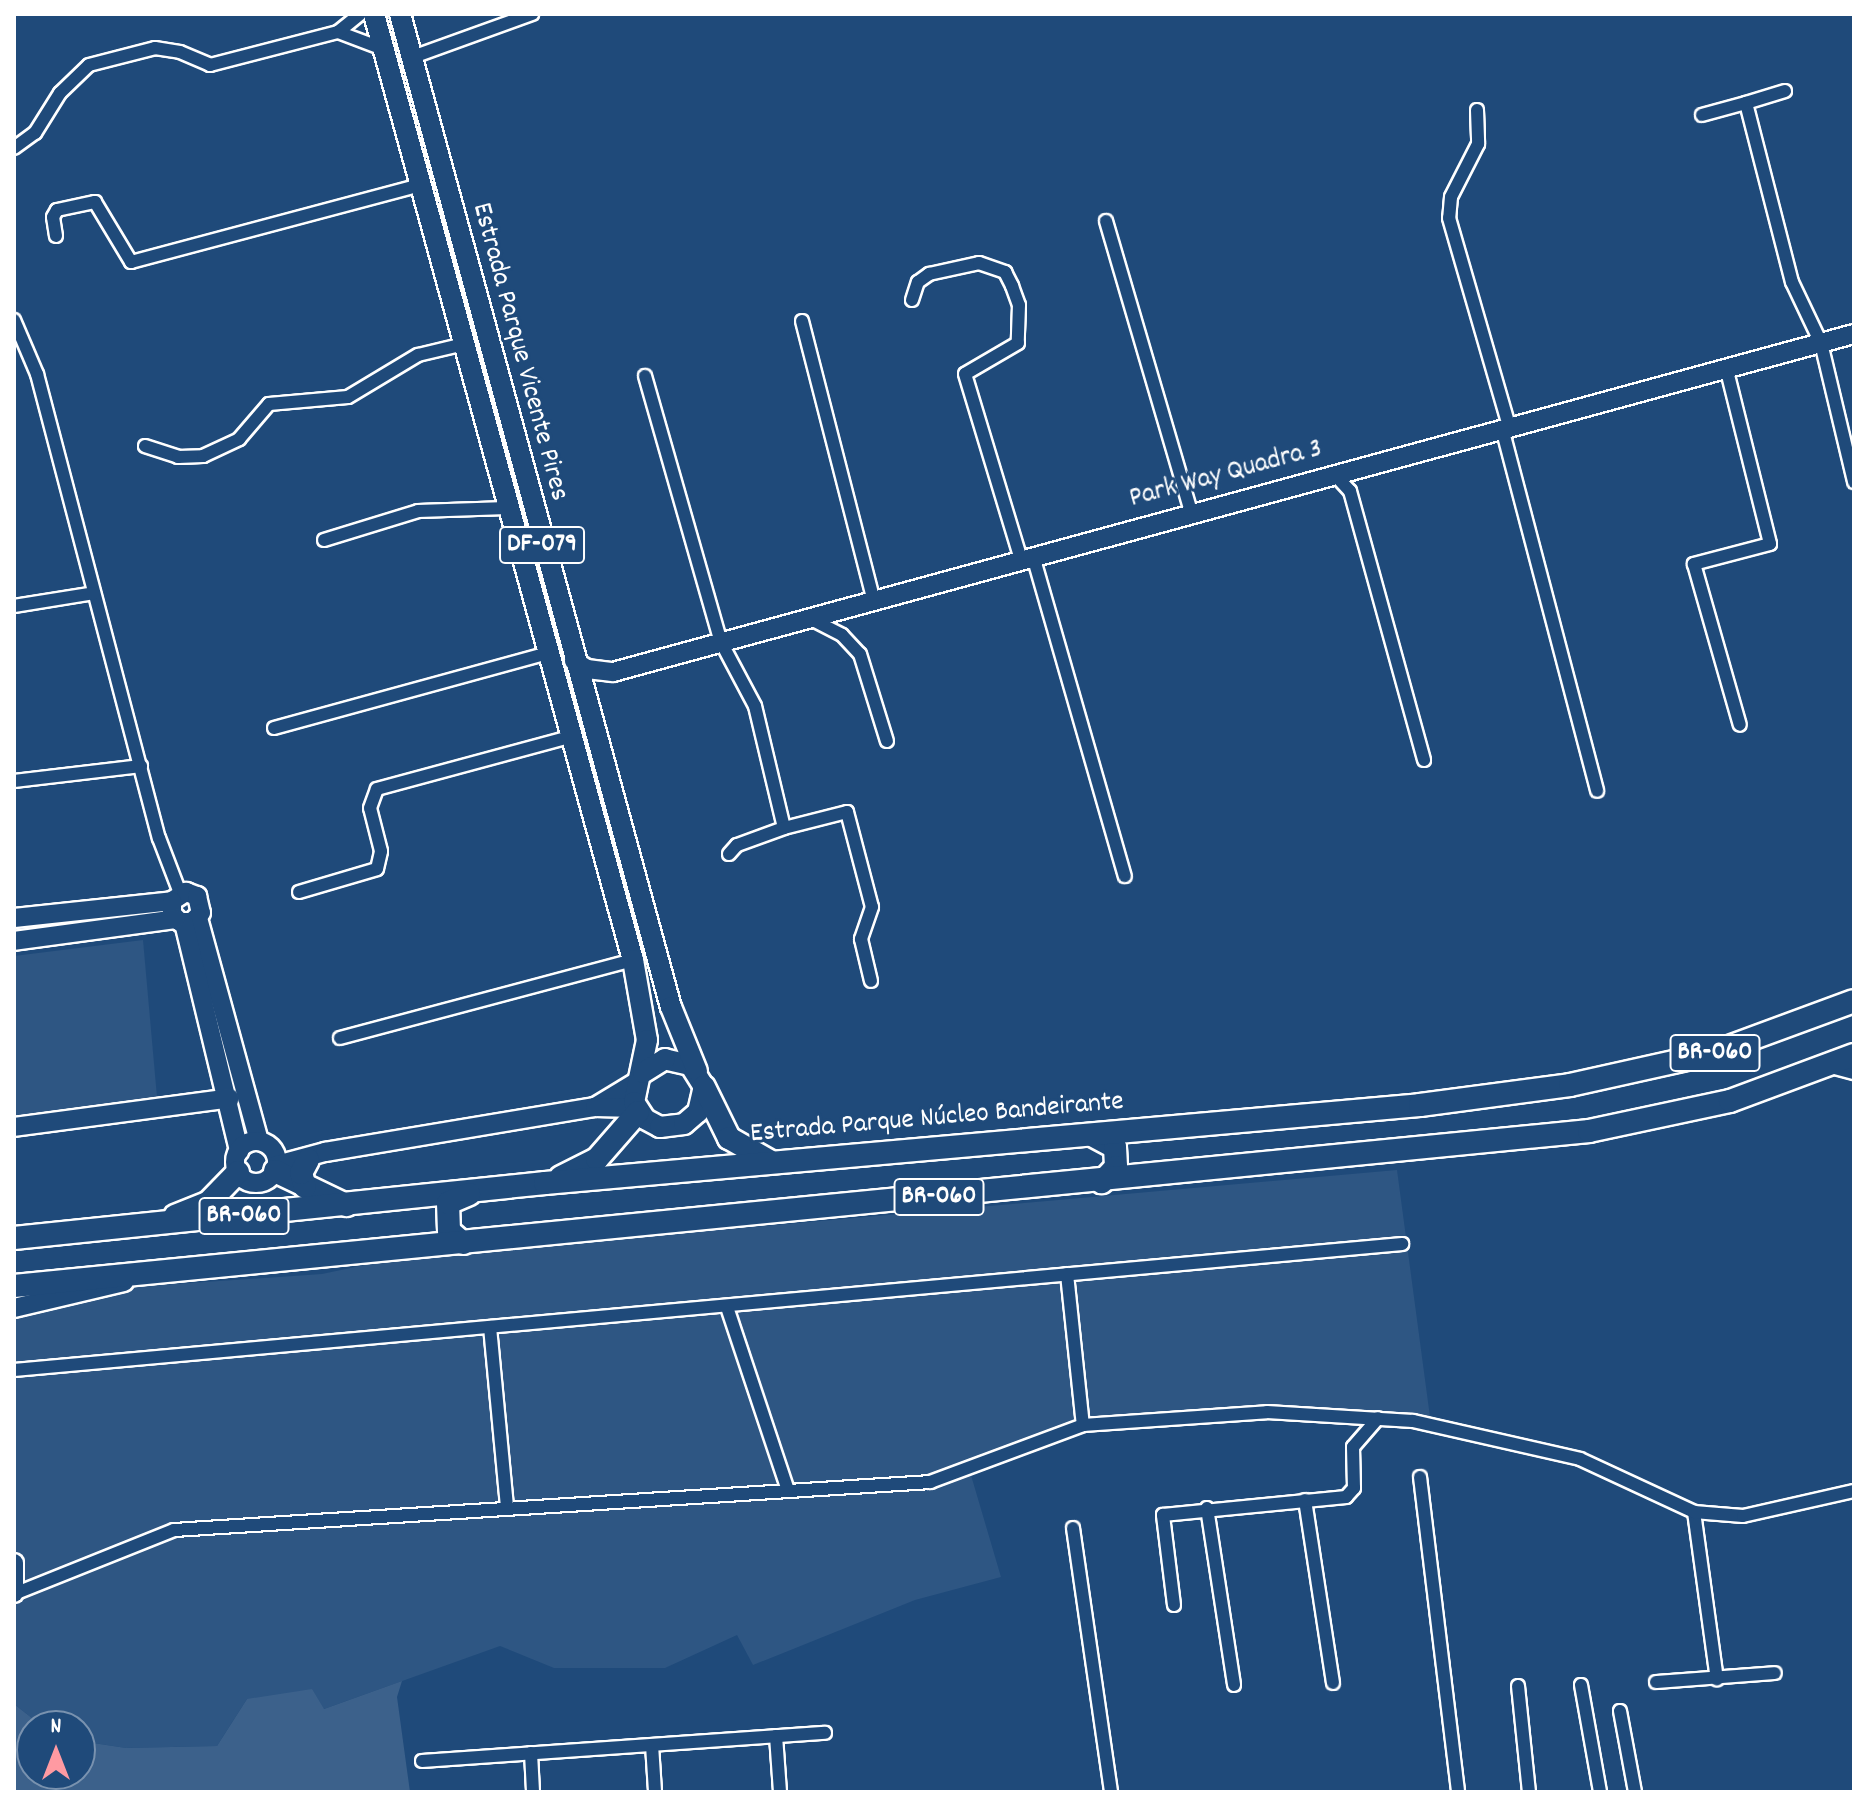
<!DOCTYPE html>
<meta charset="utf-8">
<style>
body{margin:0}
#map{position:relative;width:1868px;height:1806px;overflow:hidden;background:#1f4a7a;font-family:Dekko,sans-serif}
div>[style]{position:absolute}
.built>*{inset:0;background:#2e5683}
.green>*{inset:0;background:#3c618b}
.roads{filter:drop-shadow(2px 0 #fff) drop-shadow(-2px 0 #fff) drop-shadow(0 2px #fff) drop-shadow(0 -2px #fff)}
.street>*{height:12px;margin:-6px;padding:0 6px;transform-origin:6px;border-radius:6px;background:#1f4a7a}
.secondary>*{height:18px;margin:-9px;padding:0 9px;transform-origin:9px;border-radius:9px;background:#1f4a7a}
.secondary>.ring{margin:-9px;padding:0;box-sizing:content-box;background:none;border:18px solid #1f4a7a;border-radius:50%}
.primary>*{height:20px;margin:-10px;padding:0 10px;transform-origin:10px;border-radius:10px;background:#1f4a7a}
.highway>*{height:22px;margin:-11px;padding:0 11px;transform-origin:11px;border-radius:11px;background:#1f4a7a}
span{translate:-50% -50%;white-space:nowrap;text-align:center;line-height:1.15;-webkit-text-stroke:6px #1f4a7a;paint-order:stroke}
.shield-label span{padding:2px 6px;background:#1f4a7a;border:2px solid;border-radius:6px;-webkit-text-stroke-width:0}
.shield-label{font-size:26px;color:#fff;font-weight:700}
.street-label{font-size:28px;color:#fff}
.frame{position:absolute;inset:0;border:16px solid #fff;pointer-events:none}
.north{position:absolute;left:16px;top:1710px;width:80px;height:80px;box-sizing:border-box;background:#1f4a7a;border:2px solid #7992af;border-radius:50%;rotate:0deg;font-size:22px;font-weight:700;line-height:32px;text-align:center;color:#fff}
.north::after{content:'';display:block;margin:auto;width:28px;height:36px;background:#ff9aa2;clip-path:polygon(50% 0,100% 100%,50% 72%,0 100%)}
</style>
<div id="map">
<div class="built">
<i style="clip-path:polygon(143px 940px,157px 1097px,14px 1117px,14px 956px)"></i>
<i style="clip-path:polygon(1397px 1170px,1430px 1417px,1204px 1408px,1083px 1423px,968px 1465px,1001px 1577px,915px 1600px,753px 1665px,737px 1635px,665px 1668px,554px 1668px,500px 1646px,324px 1709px,247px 1699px,217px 1746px,126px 1748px,80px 1741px,80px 1726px,42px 1726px,14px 1704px,14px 1295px,322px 1274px,393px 1259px)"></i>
</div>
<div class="green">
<i style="clip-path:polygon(402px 1681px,397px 1697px,410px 1792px,14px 1792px,14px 1704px,42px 1726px,32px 1726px,32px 1774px,80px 1774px,80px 1741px,126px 1748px,217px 1746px,247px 1699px,312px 1689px,324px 1709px)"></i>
</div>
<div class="roads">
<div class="street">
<i style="left:338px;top:32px;width:48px;rotate:20.7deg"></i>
<i style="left:410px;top:58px;width:130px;rotate:-19.8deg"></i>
<i style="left:1785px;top:91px;width:41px;rotate:162.9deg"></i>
<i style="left:1746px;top:103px;width:185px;rotate:75.6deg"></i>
<i style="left:1792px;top:282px;width:68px;rotate:64.6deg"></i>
<i style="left:1821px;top:343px;width:143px;rotate:76.6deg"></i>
<i style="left:1477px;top:110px;width:34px;rotate:88deg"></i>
<i style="left:1478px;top:144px;width:59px;rotate:117deg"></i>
<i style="left:1451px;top:197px;width:21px;rotate:95deg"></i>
<i style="left:1449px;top:218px;width:216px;rotate:73.9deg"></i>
<i style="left:1702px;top:115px;width:46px;rotate:-15.3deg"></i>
<i style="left:14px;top:148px;width:26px;rotate:-36deg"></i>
<i style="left:35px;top:133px;width:47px;rotate:-58deg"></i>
<i style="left:60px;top:93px;width:40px;rotate:-44deg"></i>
<i style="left:89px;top:65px;width:68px;rotate:-14.4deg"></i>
<i style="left:155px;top:48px;width:25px;rotate:9deg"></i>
<i style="left:180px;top:52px;width:33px;rotate:23deg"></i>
<i style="left:210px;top:65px;width:132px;rotate:-14.5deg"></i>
<i style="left:338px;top:32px;width:28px;rotate:-39deg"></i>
<i style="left:1106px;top:221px;width:306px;rotate:73.7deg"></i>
<i style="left:56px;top:236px;width:19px;rotate:-99deg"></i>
<i style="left:53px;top:217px;width:8px;rotate:-60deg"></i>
<i style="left:57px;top:210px;width:39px;rotate:-12deg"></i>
<i style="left:95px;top:202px;width:70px;rotate:59deg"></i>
<i style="left:131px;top:262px;width:299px;rotate:-14.9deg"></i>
<i style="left:912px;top:300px;width:19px;rotate:-72deg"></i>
<i style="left:918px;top:282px;width:14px;rotate:-36deg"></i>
<i style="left:929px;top:274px;width:51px;rotate:-12.4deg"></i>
<i style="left:979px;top:263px;width:28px;rotate:19deg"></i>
<i style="left:1005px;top:272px;width:16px;rotate:63deg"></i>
<i style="left:1012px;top:286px;width:20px;rotate:70deg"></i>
<i style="left:1019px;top:305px;width:38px;rotate:92deg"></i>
<i style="left:1018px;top:343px;width:61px;rotate:149.7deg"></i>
<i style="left:965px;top:374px;width:194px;rotate:73.2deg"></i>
<i style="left:14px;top:320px;width:59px;rotate:66.9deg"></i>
<i style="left:37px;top:374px;width:480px;rotate:75.3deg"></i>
<i style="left:159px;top:838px;width:59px;rotate:69.1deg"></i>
<i style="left:802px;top:321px;width:289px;rotate:75.6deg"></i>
<i style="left:1726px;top:367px;width:182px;rotate:76deg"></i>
<i style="left:1770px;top:544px;width:79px;rotate:165.3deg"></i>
<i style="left:1694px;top:564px;width:167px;rotate:74.1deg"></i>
<i style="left:645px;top:376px;width:277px;rotate:74.1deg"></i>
<i style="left:721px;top:642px;width:72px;rotate:62deg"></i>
<i style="left:755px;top:706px;width:125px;rotate:76.6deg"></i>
<i style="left:784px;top:828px;width:50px;rotate:160.1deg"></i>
<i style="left:737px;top:845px;width:12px;rotate:132deg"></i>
<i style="left:1502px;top:428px;width:375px;rotate:75.3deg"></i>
<i style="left:145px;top:446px;width:35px;rotate:18deg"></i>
<i style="left:178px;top:457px;width:25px;rotate:-2deg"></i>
<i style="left:203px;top:456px;width:40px;rotate:-25deg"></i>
<i style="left:239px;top:439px;width:46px;rotate:-49.4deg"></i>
<i style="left:269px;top:404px;width:79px;rotate:-5.1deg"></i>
<i style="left:348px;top:397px;width:82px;rotate:-31deg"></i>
<i style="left:418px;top:355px;width:47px;rotate:-13.4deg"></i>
<i style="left:1335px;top:475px;width:22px;rotate:47deg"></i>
<i style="left:1350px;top:491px;width:279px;rotate:74.6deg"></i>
<i style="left:324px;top:540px;width:98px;rotate:-17.1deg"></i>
<i style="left:418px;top:511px;width:89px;rotate:-1.9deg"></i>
<i style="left:1033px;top:556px;width:333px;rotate:74deg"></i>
<i style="left:14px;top:606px;width:81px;rotate:-9.2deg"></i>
<i style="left:809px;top:618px;width:37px;rotate:27deg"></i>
<i style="left:842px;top:635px;width:26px;rotate:47deg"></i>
<i style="left:860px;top:654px;width:91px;rotate:72.8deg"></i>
<i style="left:274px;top:728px;width:287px;rotate:-15.3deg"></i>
<i style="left:14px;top:781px;width:128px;rotate:-6.7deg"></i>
<i style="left:784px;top:828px;width:65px;rotate:-14.3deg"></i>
<i style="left:847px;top:812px;width:98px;rotate:75.3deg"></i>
<i style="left:872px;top:907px;width:34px;rotate:109deg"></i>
<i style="left:861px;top:939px;width:43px;rotate:76.6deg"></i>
<i style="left:299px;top:892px;width:81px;rotate:-16.4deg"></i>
<i style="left:377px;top:869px;width:18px;rotate:-77deg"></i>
<i style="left:381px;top:851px;width:44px;rotate:-104.3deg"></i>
<i style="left:370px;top:808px;width:20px;rotate:-70deg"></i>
<i style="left:377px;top:789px;width:203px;rotate:-15.1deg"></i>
<i style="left:340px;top:1038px;width:303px;rotate:-14.9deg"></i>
<i style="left:1831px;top:1067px;width:24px;rotate:15deg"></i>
<i style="left:1067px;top:1274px;width:152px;rotate:84deg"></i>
<i style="left:727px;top:1307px;width:193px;rotate:71.6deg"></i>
<i style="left:490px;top:1327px;width:182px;rotate:84.6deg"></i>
<i style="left:14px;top:1370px;width:1394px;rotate:-5.19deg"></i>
<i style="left:1420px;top:1477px;width:317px;rotate:83.1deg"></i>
<i style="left:1305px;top:1500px;width:185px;rotate:81.3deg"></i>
<i style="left:1207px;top:1508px;width:179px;rotate:81.3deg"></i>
<i style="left:1694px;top:1512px;width:169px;rotate:82.2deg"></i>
<i style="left:1073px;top:1528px;width:267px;rotate:81.8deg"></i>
<i style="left:14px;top:1594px;width:172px;rotate:-21.8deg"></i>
<i style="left:174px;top:1530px;width:758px;rotate:-3.63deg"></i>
<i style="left:930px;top:1482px;width:163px;rotate:-20.4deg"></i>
<i style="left:1083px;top:1425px;width:184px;rotate:-4deg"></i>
<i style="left:1267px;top:1412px;width:146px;rotate:3.5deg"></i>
<i style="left:1413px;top:1421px;width:171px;rotate:12.8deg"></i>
<i style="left:1580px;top:1459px;width:126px;rotate:24.9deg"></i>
<i style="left:1694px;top:1512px;width:49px;rotate:4.7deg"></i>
<i style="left:1743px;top:1516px;width:114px;rotate:-12.7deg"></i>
<i style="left:1174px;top:1605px;width:91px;rotate:-97deg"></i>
<i style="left:1163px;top:1515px;width:184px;rotate:-5.6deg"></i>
<i style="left:1346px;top:1497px;width:12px;rotate:-48deg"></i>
<i style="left:1354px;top:1488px;width:41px;rotate:-91.4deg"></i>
<i style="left:1353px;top:1447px;width:38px;rotate:-49deg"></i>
<i style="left:1656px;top:1682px;width:119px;rotate:-4.3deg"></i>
<i style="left:1581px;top:1685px;width:109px;rotate:79.9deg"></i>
<i style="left:1518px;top:1686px;width:107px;rotate:84.1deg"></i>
<i style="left:1620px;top:1711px;width:82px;rotate:79.5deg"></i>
<i style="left:776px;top:1736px;width:56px;rotate:85.9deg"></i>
<i style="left:652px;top:1745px;width:47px;rotate:86.3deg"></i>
<i style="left:531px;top:1753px;width:39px;rotate:87deg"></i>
<i style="left:422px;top:1761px;width:404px;rotate:-4deg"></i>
</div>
<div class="secondary">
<i style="left:574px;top:661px;width:15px;rotate:32deg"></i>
<i style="left:587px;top:669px;width:26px;rotate:7deg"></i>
<i style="left:613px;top:672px;width:1286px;rotate:-15.24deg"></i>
<i style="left:14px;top:918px;width:159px;rotate:-6.1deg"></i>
<i style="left:172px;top:901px;width:17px;rotate:-33deg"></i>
<i style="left:186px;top:892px;width:12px;rotate:20deg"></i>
<i style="left:197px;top:896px;width:17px;rotate:77deg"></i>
<i style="left:201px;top:913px;width:13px;rotate:135deg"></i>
<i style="left:192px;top:922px;width:12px;rotate:180deg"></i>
<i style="left:180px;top:922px;width:11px;rotate:-135deg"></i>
<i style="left:172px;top:914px;width:13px;rotate:-90deg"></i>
<i style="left:198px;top:918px;width:231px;rotate:74.7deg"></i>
<i style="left:184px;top:923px;width:235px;rotate:76.4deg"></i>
<i style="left:14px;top:941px;width:163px;rotate:-7.7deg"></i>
<i style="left:595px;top:1107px;width:50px;rotate:-31.2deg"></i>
<i style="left:14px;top:1127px;width:218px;rotate:-7.6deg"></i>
<i class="ring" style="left:235px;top:1141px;width:24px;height:24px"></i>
<i style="left:277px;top:1165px;width:50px;rotate:-15.2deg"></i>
<i style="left:325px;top:1152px;width:274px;rotate:-9.5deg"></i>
<i style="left:595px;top:1107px;width:42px;rotate:1.4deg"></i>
<i style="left:14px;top:1308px;width:113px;rotate:-13.3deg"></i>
<i style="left:14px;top:1563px;width:30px;rotate:90deg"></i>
</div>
<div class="primary">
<i style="left:374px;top:14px;width:981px;rotate:74.69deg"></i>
<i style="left:633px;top:960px;width:81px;rotate:80.1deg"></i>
<i style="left:647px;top:1040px;width:63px;rotate:101.8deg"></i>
<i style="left:634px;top:1102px;width:20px;rotate:57deg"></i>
<i style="left:645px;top:1119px;width:17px;rotate:28deg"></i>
<i style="left:660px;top:1127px;width:24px;rotate:-7deg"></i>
<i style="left:684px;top:1124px;width:18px;rotate:-41deg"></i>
<i style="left:698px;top:1112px;width:26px;rotate:-77deg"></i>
<i style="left:704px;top:1087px;width:26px;rotate:-122deg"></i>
<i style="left:690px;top:1065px;width:26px;rotate:-167deg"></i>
<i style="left:665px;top:1059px;width:26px;rotate:148deg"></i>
<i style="left:400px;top:14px;width:1029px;rotate:74.74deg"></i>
<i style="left:671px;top:1007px;width:69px;rotate:67.9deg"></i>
</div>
<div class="highway">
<i style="left:704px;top:1087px;width:57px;rotate:63.9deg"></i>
<i style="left:729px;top:1138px;width:48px;rotate:29.7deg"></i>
<i style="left:1092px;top:1135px;width:26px;rotate:28deg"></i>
<i style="left:1115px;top:1147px;width:20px;rotate:87deg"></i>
<i style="left:1116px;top:1167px;width:21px;rotate:133deg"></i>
<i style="left:275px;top:1171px;width:79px;rotate:25.6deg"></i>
<i style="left:561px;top:1177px;width:40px;rotate:-26.6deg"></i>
<i style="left:597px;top:1159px;width:62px;rotate:-48.9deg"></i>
<i style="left:305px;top:1187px;width:15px;rotate:-106deg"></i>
<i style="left:301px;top:1173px;width:15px;rotate:-62deg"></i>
<i style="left:175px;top:1216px;width:35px;rotate:-22deg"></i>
<i style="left:208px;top:1203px;width:43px;rotate:-45.9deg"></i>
<i style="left:14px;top:1238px;width:534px;rotate:-5.91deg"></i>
<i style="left:545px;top:1183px;width:878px;rotate:-5.09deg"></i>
<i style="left:1420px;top:1105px;width:151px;rotate:-7.6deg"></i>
<i style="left:1570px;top:1085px;width:143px;rotate:-12.5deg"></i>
<i style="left:1710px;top:1054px;width:153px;rotate:-20.2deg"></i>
<i style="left:463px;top:1243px;width:18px;rotate:-139deg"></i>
<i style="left:449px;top:1231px;width:28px;rotate:-92deg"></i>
<i style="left:448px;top:1203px;width:23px;rotate:-23deg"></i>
<i style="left:14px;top:1286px;width:1583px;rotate:-5.62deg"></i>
<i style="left:1589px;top:1131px;width:144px;rotate:-12deg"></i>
<i style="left:1730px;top:1101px;width:132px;rotate:-20.4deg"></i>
</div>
</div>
<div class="shield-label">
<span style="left:542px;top:545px">DF-079</span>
<span style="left:1715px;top:1053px">BR-060</span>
<span style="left:939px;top:1197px">BR-060</span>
<span style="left:244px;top:1216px">BR-060</span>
</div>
<div class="street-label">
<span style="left:519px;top:352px;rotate:75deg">Estrada Parque Vicente Pires</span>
<span style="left:1226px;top:475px;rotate:-15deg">Park Way Quadra 3</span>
<span style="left:937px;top:1119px;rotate:-5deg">Estrada Parque Núcleo Bandeirante</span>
</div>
<div class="frame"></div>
<div class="north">N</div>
</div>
